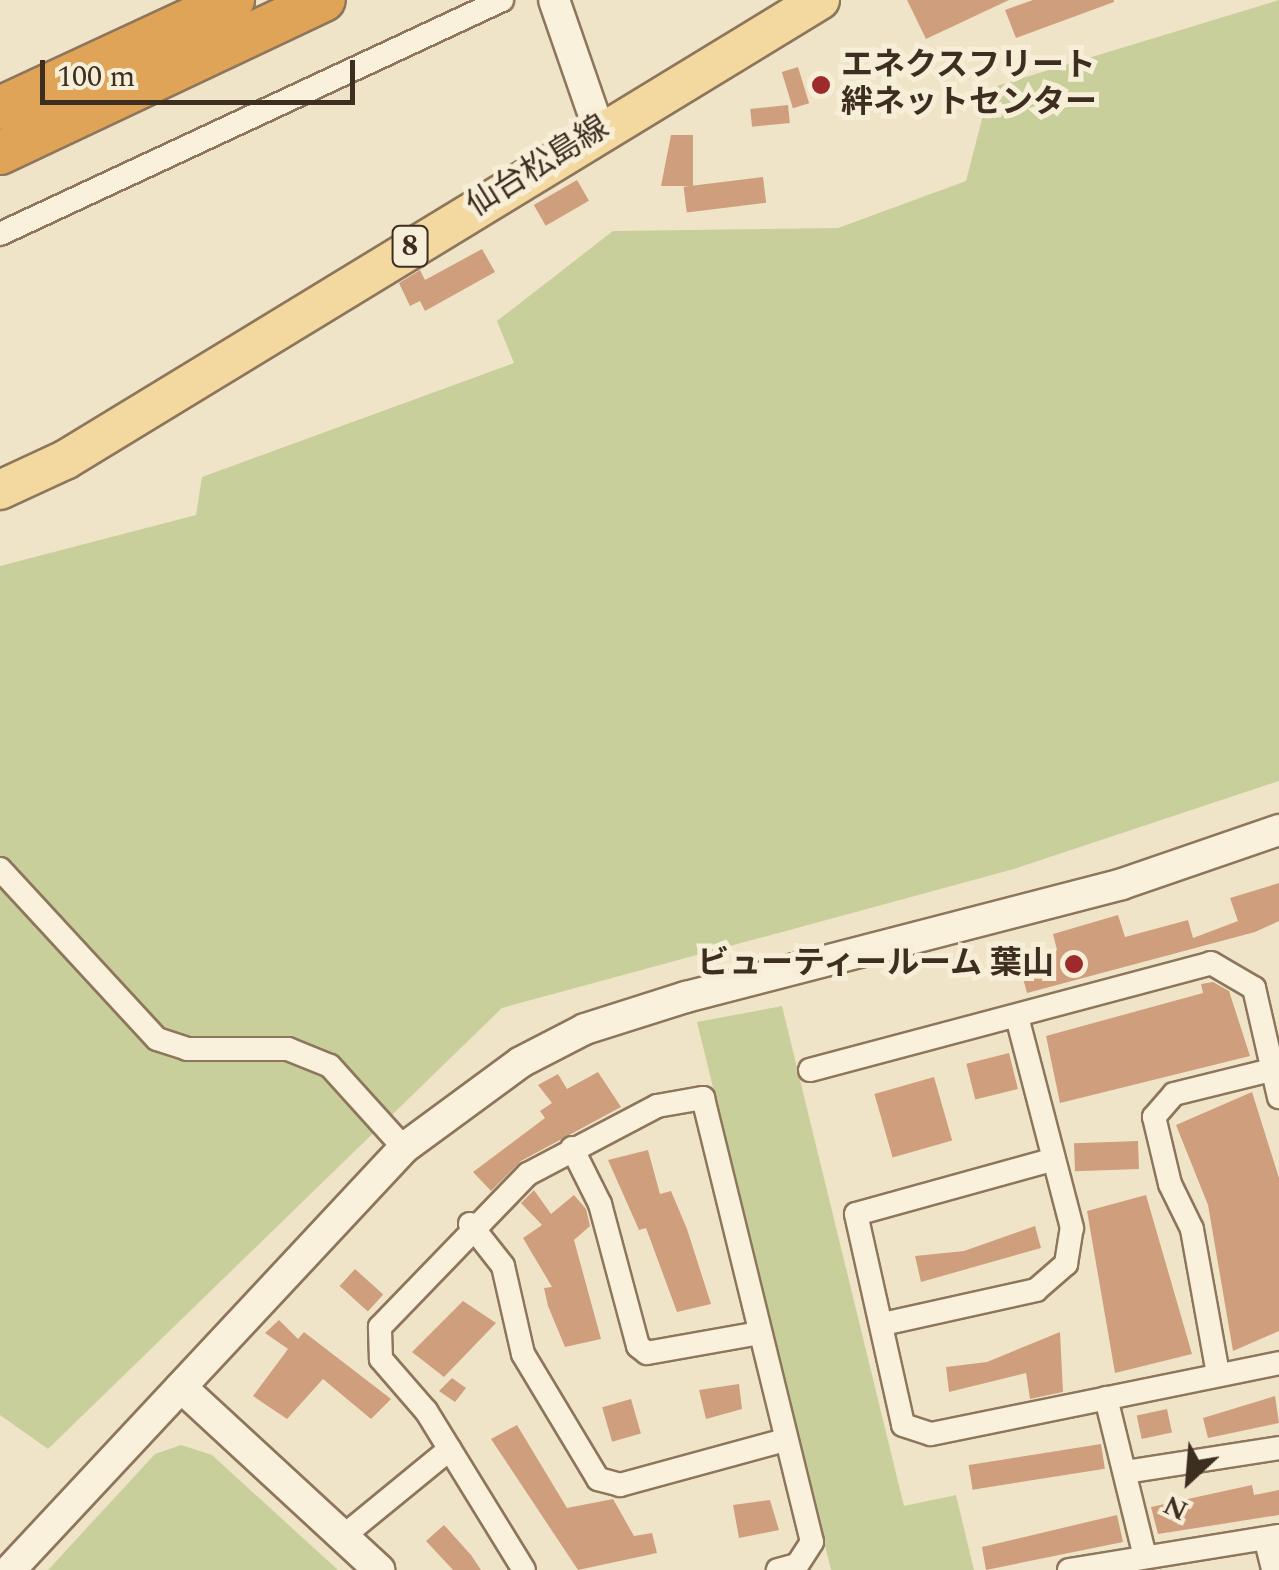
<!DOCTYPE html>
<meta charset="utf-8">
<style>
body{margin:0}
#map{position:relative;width:1279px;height:1570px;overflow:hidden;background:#f0e4c8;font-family:Spectral,"Noto Sans JP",serif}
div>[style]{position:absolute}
.green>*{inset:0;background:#c9cf9b}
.building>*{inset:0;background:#cf9f7d;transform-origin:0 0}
.roads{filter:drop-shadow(2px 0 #8d765c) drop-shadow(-2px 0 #8d765c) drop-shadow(0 2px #8d765c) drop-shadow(0 -2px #8d765c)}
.minor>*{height:22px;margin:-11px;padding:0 11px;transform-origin:11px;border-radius:11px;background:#faf1dc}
.tertiary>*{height:30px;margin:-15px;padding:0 15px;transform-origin:15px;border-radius:15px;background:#faf1dc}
.primary>*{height:38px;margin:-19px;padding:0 19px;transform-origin:19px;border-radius:19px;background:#f3d9a0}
.motorway>*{height:42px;margin:-21px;padding:0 21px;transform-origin:21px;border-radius:21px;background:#e0a458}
.dots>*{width:28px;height:28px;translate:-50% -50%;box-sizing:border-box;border:5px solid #f7eed8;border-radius:50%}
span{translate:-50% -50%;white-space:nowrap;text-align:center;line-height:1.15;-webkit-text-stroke:10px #f7eed8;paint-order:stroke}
.shield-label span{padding:2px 8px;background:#f7eed8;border:2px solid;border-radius:8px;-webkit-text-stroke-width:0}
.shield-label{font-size:30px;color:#3d2e20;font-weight:700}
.poi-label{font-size:32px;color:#3d2e20;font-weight:700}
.left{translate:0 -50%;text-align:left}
.right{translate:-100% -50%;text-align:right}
.street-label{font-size:32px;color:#3d2e20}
.north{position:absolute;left:1139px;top:1430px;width:100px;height:100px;-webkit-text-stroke:8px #f7eed8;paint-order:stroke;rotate:206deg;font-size:28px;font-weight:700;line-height:40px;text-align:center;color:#3d2e20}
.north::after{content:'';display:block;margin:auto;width:35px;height:45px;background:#3d2e20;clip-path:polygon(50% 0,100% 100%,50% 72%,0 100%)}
.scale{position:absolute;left:40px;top:60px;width:315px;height:45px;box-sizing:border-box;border:5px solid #3d2e20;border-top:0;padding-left:12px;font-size:30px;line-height:35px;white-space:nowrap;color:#3d2e20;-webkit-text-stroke:8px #f7eed8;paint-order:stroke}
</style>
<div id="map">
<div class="green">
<i style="clip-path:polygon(1279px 0,1279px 781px,1014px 869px,502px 1008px,48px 1449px,0 1415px,0 566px,196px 515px,202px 477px,514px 363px,497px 321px,613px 231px,838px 228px,966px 181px,990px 88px)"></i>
<i style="clip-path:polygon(782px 1006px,904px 1506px,956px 1495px,974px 1570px,831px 1570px,697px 1022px)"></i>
<i style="clip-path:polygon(181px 1445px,212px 1455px,338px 1570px,48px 1570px,155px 1454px)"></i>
</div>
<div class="building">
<i style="clip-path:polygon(907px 0,1009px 0,926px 39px)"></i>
<i style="clip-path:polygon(1033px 0,1114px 0,1114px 2px,1016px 38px,1005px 10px)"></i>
<i style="left:798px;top:67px;width:38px;height:17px;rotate:73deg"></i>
<i style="left:788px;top:105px;width:18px;height:38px;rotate:84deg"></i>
<i style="clip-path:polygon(671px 135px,693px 135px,693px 186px,661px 186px)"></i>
<i style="left:763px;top:177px;width:26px;height:80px;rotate:83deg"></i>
<i style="left:577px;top:180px;width:24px;height:50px;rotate:60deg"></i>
<i style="clip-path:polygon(482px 249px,495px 272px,425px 311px,420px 301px,410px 306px,399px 283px,420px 270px,425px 280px)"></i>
<i style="clip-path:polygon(1279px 883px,1279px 921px,1255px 932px,1027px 993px,1018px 960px,1057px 950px,1053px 934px,1118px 915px,1125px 937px,1188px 920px,1193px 938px,1238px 921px,1230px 898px)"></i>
<i style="clip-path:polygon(1213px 982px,1229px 991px,1250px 1056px,1060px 1103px,1046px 1036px,1203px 993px,1201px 984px)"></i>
<i style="left:1009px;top:1053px;width:37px;height:44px;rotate:76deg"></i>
<i style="clip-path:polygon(598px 1072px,621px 1107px,521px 1161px,491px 1191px,473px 1172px,545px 1118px,540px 1111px,552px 1103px,538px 1085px,558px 1074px,567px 1089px)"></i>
<i style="left:934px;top:1077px;width:66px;height:62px;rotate:74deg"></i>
<i style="clip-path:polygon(1252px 1092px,1279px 1178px,1279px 1331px,1233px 1351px,1208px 1205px,1176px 1125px)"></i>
<i style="left:1138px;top:1141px;width:28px;height:64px;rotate:88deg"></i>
<i style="clip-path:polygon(648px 1150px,660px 1194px,671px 1191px,687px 1229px,711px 1304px,677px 1312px,646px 1228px,639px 1230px,608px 1160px)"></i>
<i style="clip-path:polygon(534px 1190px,551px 1214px,574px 1195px,586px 1209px,590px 1226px,574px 1240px,601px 1339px,565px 1347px,548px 1306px,544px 1288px,552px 1287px,523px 1238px,542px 1225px,521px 1203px)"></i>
<i style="clip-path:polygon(1146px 1195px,1192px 1354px,1115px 1373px,1087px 1211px)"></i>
<i style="clip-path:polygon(1035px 1226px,1041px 1248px,921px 1282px,915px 1256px,964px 1251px)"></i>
<i style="left:355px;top:1269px;width:38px;height:23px;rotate:42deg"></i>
<i style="clip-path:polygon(463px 1301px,496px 1323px,444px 1377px,412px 1352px)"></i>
<i style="clip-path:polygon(279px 1320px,298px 1339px,304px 1332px,391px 1399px,371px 1419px,323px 1379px,287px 1419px,253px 1396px,288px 1349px,265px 1333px)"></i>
<i style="clip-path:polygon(1060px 1332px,1063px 1392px,1030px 1399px,1026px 1373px,949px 1392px,946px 1367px,987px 1362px)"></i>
<i style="clip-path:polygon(452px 1378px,466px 1388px,455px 1402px,439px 1391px)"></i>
<i style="clip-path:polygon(739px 1384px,742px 1409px,706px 1419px,699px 1390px)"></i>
<i style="clip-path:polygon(1275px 1396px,1279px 1423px,1208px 1438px,1203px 1418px)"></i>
<i style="left:631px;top:1399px;width:36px;height:30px;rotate:74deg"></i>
<i style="left:1167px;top:1409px;width:24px;height:31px;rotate:78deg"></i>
<i style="clip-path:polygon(517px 1425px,567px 1508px,613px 1499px,634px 1536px,652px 1533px,657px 1553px,578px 1570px,491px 1439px)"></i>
<i style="left:1101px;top:1444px;width:25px;height:134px;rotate:81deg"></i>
<i style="clip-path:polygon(1252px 1485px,1254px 1495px,1279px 1490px,1279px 1515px,1158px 1534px,1151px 1507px)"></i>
<i style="clip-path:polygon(770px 1500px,779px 1530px,739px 1538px,733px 1505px)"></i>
<i style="clip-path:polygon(1117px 1515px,1123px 1542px,986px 1570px,982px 1547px)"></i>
<i style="clip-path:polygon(444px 1525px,471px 1555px,481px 1570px,453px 1570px,426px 1541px)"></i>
</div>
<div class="roads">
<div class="minor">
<i style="left:0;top:234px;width:554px;rotate:-24.99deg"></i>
<i style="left:0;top:869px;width:231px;rotate:47.3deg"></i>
<i style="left:157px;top:1039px;width:32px;rotate:18deg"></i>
<i style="left:187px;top:1049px;width:101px"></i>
<i style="left:288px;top:1049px;width:45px;rotate:22deg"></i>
<i style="left:330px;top:1066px;width:110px;rotate:47.9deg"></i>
<i style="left:810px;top:1070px;width:415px;rotate:-14.9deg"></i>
<i style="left:1211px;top:963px;width:50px;rotate:30.2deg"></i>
<i style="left:1254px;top:988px;width:112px;rotate:77.1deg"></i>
<i style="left:572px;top:1148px;width:63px;rotate:63.4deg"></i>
<i style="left:600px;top:1204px;width:147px;rotate:75deg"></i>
<i style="left:638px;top:1346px;width:11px;rotate:38deg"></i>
<i style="left:647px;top:1353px;width:114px;rotate:-10.1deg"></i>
<i style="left:1051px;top:1160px;width:202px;rotate:164.5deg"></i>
<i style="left:856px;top:1214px;width:216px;rotate:77.4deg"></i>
<i style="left:903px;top:1425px;width:29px;rotate:18deg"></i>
<i style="left:931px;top:1434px;width:355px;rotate:-11.5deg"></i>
<i style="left:470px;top:1224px;width:53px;rotate:51.8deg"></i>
<i style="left:503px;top:1266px;width:90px;rotate:77.2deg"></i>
<i style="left:523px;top:1354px;width:146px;rotate:59deg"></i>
<i style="left:598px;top:1479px;width:23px;rotate:15deg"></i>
<i style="left:620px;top:1485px;width:167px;rotate:-15.3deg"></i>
<i style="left:883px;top:1324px;width:157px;rotate:-12.5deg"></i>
<i style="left:1036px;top:1290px;width:40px;rotate:-41deg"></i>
<i style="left:1066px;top:1264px;width:36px;rotate:-81deg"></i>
<i style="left:1072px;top:1228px;width:215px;rotate:-104.6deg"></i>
<i style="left:1218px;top:1374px;width:147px;rotate:-100.2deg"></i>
<i style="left:1192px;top:1229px;width:50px;rotate:-116.1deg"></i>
<i style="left:1170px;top:1184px;width:69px;rotate:-103.4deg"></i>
<i style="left:1154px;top:1117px;width:30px;rotate:-49deg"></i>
<i style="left:1174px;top:1094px;width:100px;rotate:-13.9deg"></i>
<i style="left:1106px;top:1398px;width:160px;rotate:76.2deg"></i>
<i style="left:1126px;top:1472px;width:155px;rotate:-8.9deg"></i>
<i style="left:346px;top:1534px;width:134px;rotate:-39.3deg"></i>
<i style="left:1266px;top:1541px;width:30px;rotate:76deg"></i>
<i style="left:524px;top:1570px;width:187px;rotate:-121.6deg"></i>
<i style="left:426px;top:1411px;width:69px;rotate:-130.9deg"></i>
<i style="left:381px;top:1359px;width:32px;rotate:-92deg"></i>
<i style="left:380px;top:1327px;width:213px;rotate:-46deg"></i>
<i style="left:528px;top:1174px;width:146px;rotate:-27.8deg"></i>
<i style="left:657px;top:1106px;width:47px;rotate:-9.9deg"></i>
<i style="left:703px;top:1098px;width:457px;rotate:76.2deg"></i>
<i style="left:812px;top:1542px;width:27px;rotate:123deg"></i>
<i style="left:797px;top:1565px;width:20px;rotate:165deg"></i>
<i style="left:1069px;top:1570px;width:213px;rotate:-9.2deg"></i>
</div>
<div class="tertiary">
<i style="left:554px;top:0;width:138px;rotate:70.9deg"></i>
<i style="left:181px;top:1387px;width:270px;rotate:42.7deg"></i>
<i style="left:10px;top:1570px;width:577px;rotate:-46.97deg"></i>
<i style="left:404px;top:1148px;width:145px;rotate:-36.3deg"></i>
<i style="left:521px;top:1062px;width:72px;rotate:-27.3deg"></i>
<i style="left:585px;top:1029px;width:106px;rotate:-17.6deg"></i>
<i style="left:686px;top:997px;width:450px;rotate:-14.5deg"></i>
<i style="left:1122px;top:884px;width:166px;rotate:-19deg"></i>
</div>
<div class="primary">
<i style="left:0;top:490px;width:72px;rotate:-24.8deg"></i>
<i style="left:65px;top:460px;width:884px;rotate:-31.35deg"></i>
</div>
<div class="motorway">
<i style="left:0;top:108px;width:257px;rotate:-24.9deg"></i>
<i style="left:0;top:153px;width:358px;rotate:-25.3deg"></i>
</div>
</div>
<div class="dots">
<i style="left:821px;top:85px;background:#9e2a2b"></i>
<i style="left:1074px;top:964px;background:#9e2a2b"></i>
</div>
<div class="shield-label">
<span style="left:410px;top:246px">8</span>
</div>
<div class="poi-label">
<span class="left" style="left:841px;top:85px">エネクスフリート<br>絆ネットセンター</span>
<span class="right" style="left:1054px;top:964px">ビューティールーム 葉山</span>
</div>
<div class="street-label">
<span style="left:538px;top:167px;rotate:-32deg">仙台松島線</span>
</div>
<div class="north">N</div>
<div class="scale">100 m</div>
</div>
